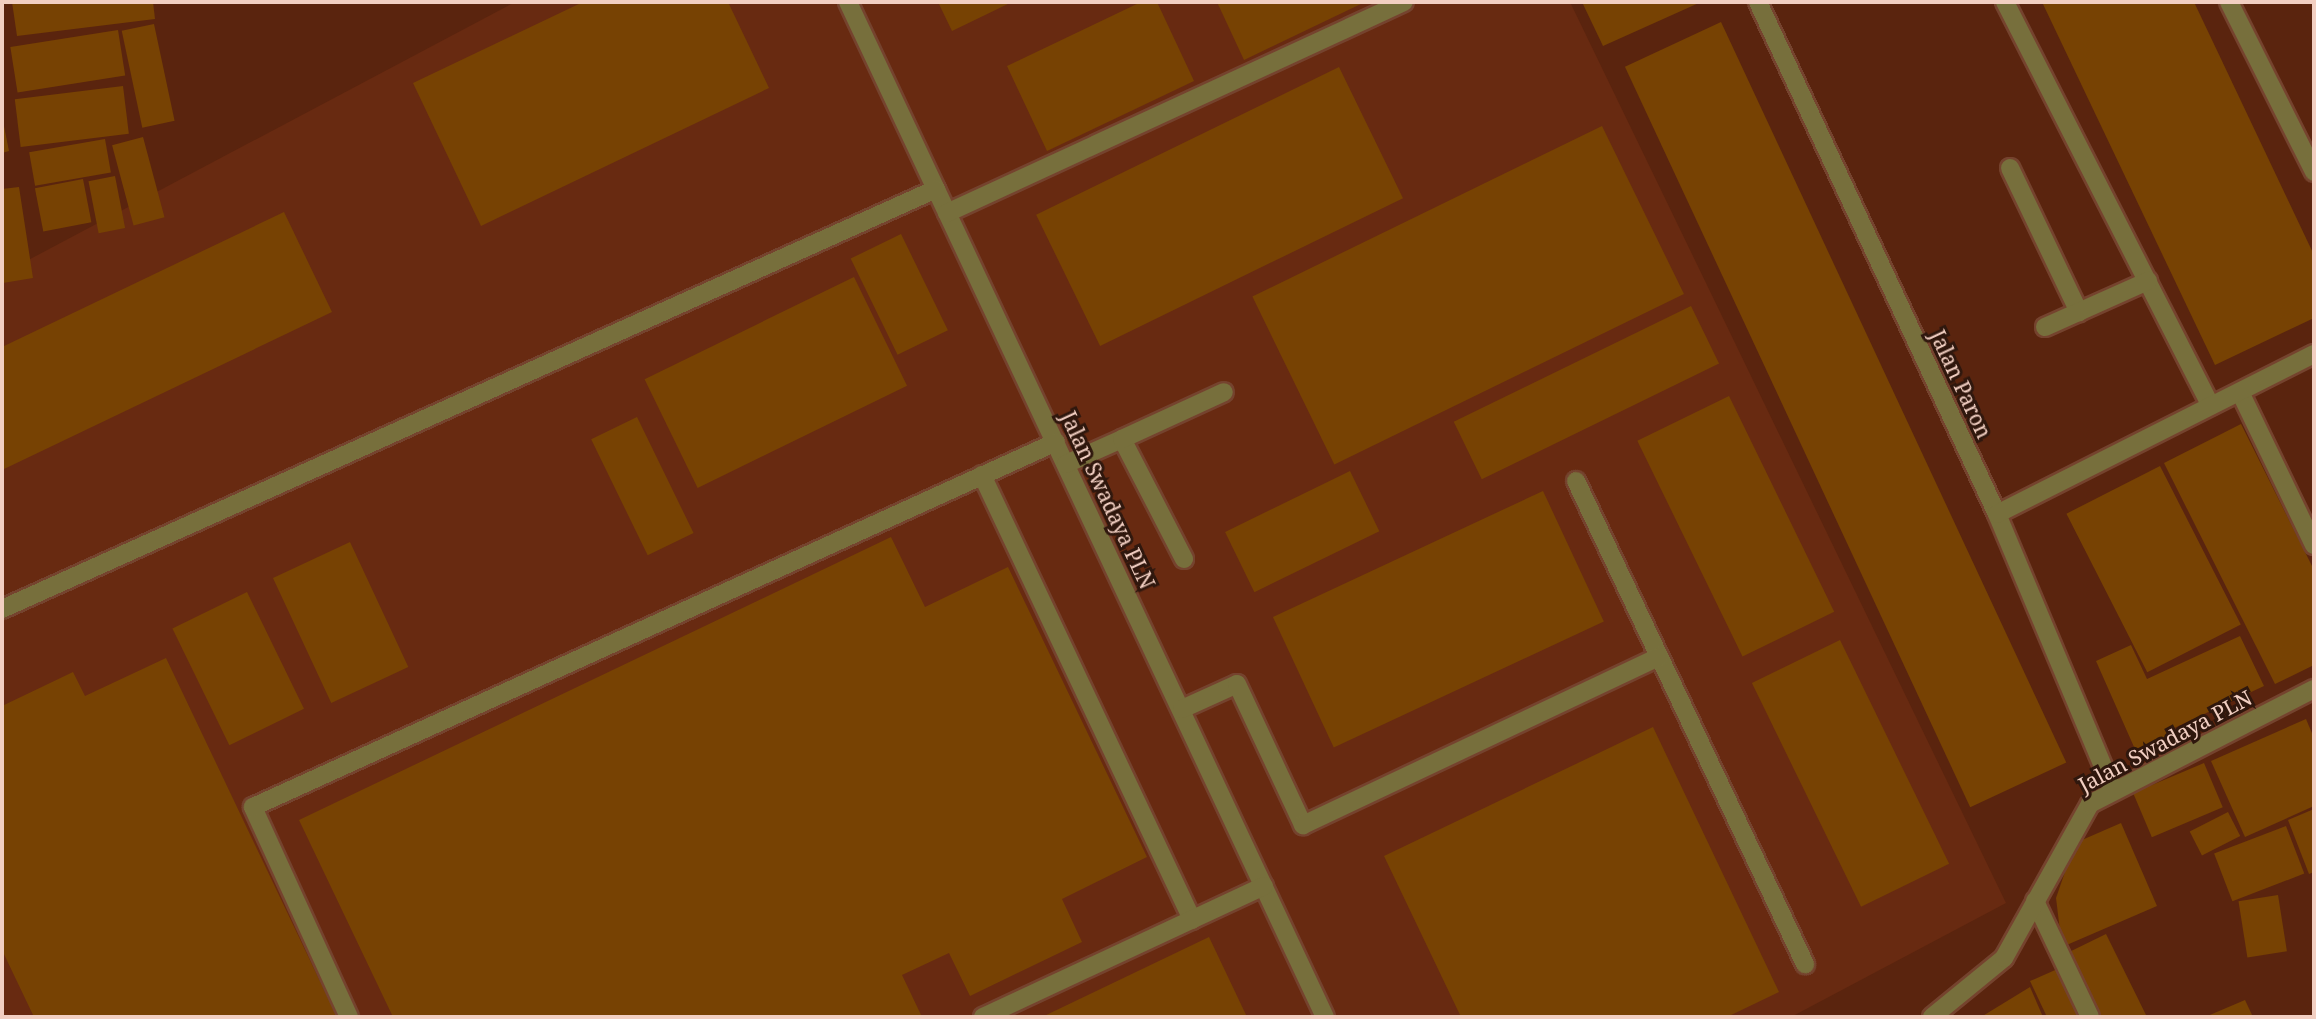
<!DOCTYPE html>
<style>
body{margin:0}
#map{position:relative;width:2316px;height:1019px;overflow:hidden;background:#5a240e;font-family:"Noto Serif",serif}
div>[style]{position:absolute}
.built>*{inset:0;background:#682a11}
.building>*{inset:0;background:#774203;transform-origin:0 0}
.roads{filter:drop-shadow(2px 0 #75432e) drop-shadow(-2px 0 #75432e) drop-shadow(0 2px #75432e) drop-shadow(0 -2px #75432e)}
.minor>*{height:18px;margin:-9px;padding:0 9px;transform-origin:9px;border-radius:9px;background:#776f3c}
span{translate:-50% -50%;white-space:nowrap;text-align:center;line-height:1.15;-webkit-text-stroke:6px #2f170d;paint-order:stroke}
.street-label{font-size:21px;color:#f2cfc2}
.frame{position:absolute;inset:0;border:4px solid #f2cfc2;pointer-events:none}
</style>
<div id="map">
<div class="built">
<i style="clip-path:polygon(515px 2px,1570px 2px,2006px 903px,1791px 1017px,2px 1017px,2px 274px)"></i>
</div>
<div class="building">
<i style="clip-path:polygon(12px 2px,153px 2px,155px 19px,17px 36px)"></i>
<i style="clip-path:polygon(583px 2px,728px 2px,769px 88px,481px 226px,413px 83px)"></i>
<i style="clip-path:polygon(938px 2px,1012px 2px,952px 31px)"></i>
<i style="clip-path:polygon(1141px 2px,1157px 2px,1194px 81px,1047px 151px,1007px 66px)"></i>
<i style="clip-path:polygon(1217px 2px,1365px 2px,1244px 60px)"></i>
<i style="clip-path:polygon(1582px 2px,1701px 2px,1603px 46px)"></i>
<i style="clip-path:polygon(2042px 2px,2194px 2px,2314px 255px,2314px 318px,2215px 365px)"></i>
<i style="left:1721px;top:22px;width:817px;height:106px;rotate:65deg"></i>
<i style="left:154px;top:24px;width:99px;height:33px;rotate:78deg"></i>
<i style="left:118px;top:30px;width:46px;height:109px;rotate:81deg"></i>
<i style="left:1339px;top:67px;width:146px;height:337px;rotate:64deg"></i>
<i style="left:123px;top:86px;width:48px;height:109px;rotate:83deg"></i>
<i style="clip-path:polygon(2px 116px,9px 151px,2px 153px)"></i>
<i style="left:1602px;top:126px;width:187px;height:389px;rotate:64deg"></i>
<i style="left:143px;top:137px;width:83px;height:32px;rotate:75deg"></i>
<i style="left:105px;top:139px;width:34px;height:77px;rotate:80deg"></i>
<i style="left:115px;top:176px;width:53px;height:27px;rotate:79deg"></i>
<i style="left:83px;top:179px;width:44px;height:49px;rotate:79deg"></i>
<i style="clip-path:polygon(19px 187px,33px 278px,3px 283px,2px 189px)"></i>
<i style="clip-path:polygon(284px 212px,332px 312px,2px 470px,2px 347px)"></i>
<i style="left:901px;top:234px;width:107px;height:56px;rotate:64deg"></i>
<i style="left:854px;top:277px;width:121px;height:233px;rotate:64deg"></i>
<i style="left:1691px;top:306px;width:64px;height:264px;rotate:64deg"></i>
<i style="left:1729px;top:396px;width:240px;height:102px;rotate:64deg"></i>
<i style="left:637px;top:417px;width:129px;height:51px;rotate:64deg"></i>
<i style="clip-path:polygon(2241px 424px,2314px 570px,2314px 665px,2275px 684px,2164px 463px)"></i>
<i style="left:2160px;top:466px;width:178px;height:105px;rotate:63deg"></i>
<i style="left:1350px;top:471px;width:67px;height:139px;rotate:64deg"></i>
<i style="left:1543px;top:491px;width:144px;height:298px;rotate:65deg"></i>
<i style="clip-path:polygon(891px 537px,925px 607px,1008px 567px,1147px 857px,1062px 899px,1082px 942px,970px 996px,949px 953px,902px 975px,922px 1017px,393px 1017px,299px 820px)"></i>
<i style="left:350px;top:542px;width:138px;height:85px;rotate:65deg"></i>
<i style="left:247px;top:592px;width:130px;height:83px;rotate:64deg"></i>
<i style="clip-path:polygon(2240px 636px,2264px 686px,2170px 730px,2174px 740px,2138px 756px,2096px 661px,2131px 645px,2147px 679px)"></i>
<i style="left:1840px;top:640px;width:249px;height:98px;rotate:64deg"></i>
<i style="clip-path:polygon(166px 658px,337px 1017px,34px 1017px,2px 950px,2px 706px,73px 672px,85px 696px)"></i>
<i style="clip-path:polygon(2306px 719px,2314px 738px,2314px 806px,2245px 837px,2211px 761px)"></i>
<i style="clip-path:polygon(1653px 727px,1779px 992px,1727px 1017px,1461px 1017px,1384px 856px)"></i>
<i style="left:2204px;top:763px;width:48px;height:77px;rotate:67deg"></i>
<i style="clip-path:polygon(2314px 809px,2314px 872px,2309px 874px,2288px 820px)"></i>
<i style="left:2228px;top:812px;width:27px;height:43px;rotate:63deg"></i>
<i style="clip-path:polygon(2121px 823px,2157px 906px,2062px 947px,2056px 898px,2075px 843px)"></i>
<i style="left:2286px;top:826px;width:51px;height:77px;rotate:69deg"></i>
<i style="left:2278px;top:895px;width:57px;height:40px;rotate:81deg"></i>
<i style="clip-path:polygon(2106px 934px,2147px 1017px,2094px 1017px,2063px 955px)"></i>
<i style="clip-path:polygon(1209px 937px,1247px 1017px,1042px 1017px)"></i>
<i style="clip-path:polygon(2062px 967px,2086px 1017px,2047px 1017px,2030px 981px)"></i>
<i style="clip-path:polygon(2030px 987px,2043px 1017px,1981px 1017px)"></i>
<i style="clip-path:polygon(2245px 1000px,2253px 1017px,2205px 1017px)"></i>
</div>
<div class="roads">
<div class="minor">
<i style="left:848px;top:2px;width:1121px;rotate:64.83deg"></i>
<i style="left:1758px;top:2px;width:565px;rotate:64.98deg"></i>
<i style="left:1997px;top:514px;width:299px;rotate:67.2deg"></i>
<i style="left:2005px;top:2px;width:453px;rotate:63deg"></i>
<i style="left:2229px;top:2px;width:190px;rotate:63.4deg"></i>
<i style="left:2010px;top:168px;width:160px;rotate:64.4deg"></i>
<i style="left:947px;top:213px;width:503px;rotate:-24.78deg"></i>
<i style="left:2045px;top:327px;width:113px;rotate:-24.1deg"></i>
<i style="left:2240px;top:392px;width:170px;rotate:64.2deg"></i>
<i style="left:1066px;top:464px;width:61px;rotate:-24.1deg"></i>
<i style="left:982px;top:475px;width:492px;rotate:64.7deg"></i>
<i style="left:1576px;top:481px;width:535px;rotate:64.63deg"></i>
<i style="left:1997px;top:514px;width:355px;rotate:-26.8deg"></i>
<i style="left:1184px;top:559px;width:135px;rotate:-117.3deg"></i>
<i style="left:1122px;top:439px;width:112px;rotate:-24.7deg"></i>
<i style="left:2px;top:609px;width:1024px;rotate:-24.21deg"></i>
<i style="left:1182px;top:709px;width:60px;rotate:-24.4deg"></i>
<i style="left:1237px;top:684px;width:156px;rotate:64.9deg"></i>
<i style="left:1303px;top:825px;width:394px;rotate:-25.3deg"></i>
<i style="left:2035px;top:901px;width:128px;rotate:64.6deg"></i>
<i style="left:349px;top:1017px;width:231px;rotate:-114.6deg"></i>
<i style="left:253px;top:807px;width:882px;rotate:-24.44deg"></i>
<i style="left:983px;top:1017px;width:310px;rotate:-25deg"></i>
<i style="left:1932px;top:1017px;width:93px;rotate:-39.3deg"></i>
<i style="left:2004px;top:958px;width:176px;rotate:-60.8deg"></i>
<i style="left:2090px;top:804px;width:252px;rotate:-27.2deg"></i>
</div>
</div>
<div class="street-label">
<span style="left:1961px;top:384px;rotate:65deg">Jalan Paron</span>
<span style="left:1108px;top:500px;rotate:65deg">Jalan Swadaya PLN</span>
<span style="left:2165px;top:741px;rotate:-28deg">Jalan Swadaya PLN</span>
</div>
<div class="frame"></div>
</div>
